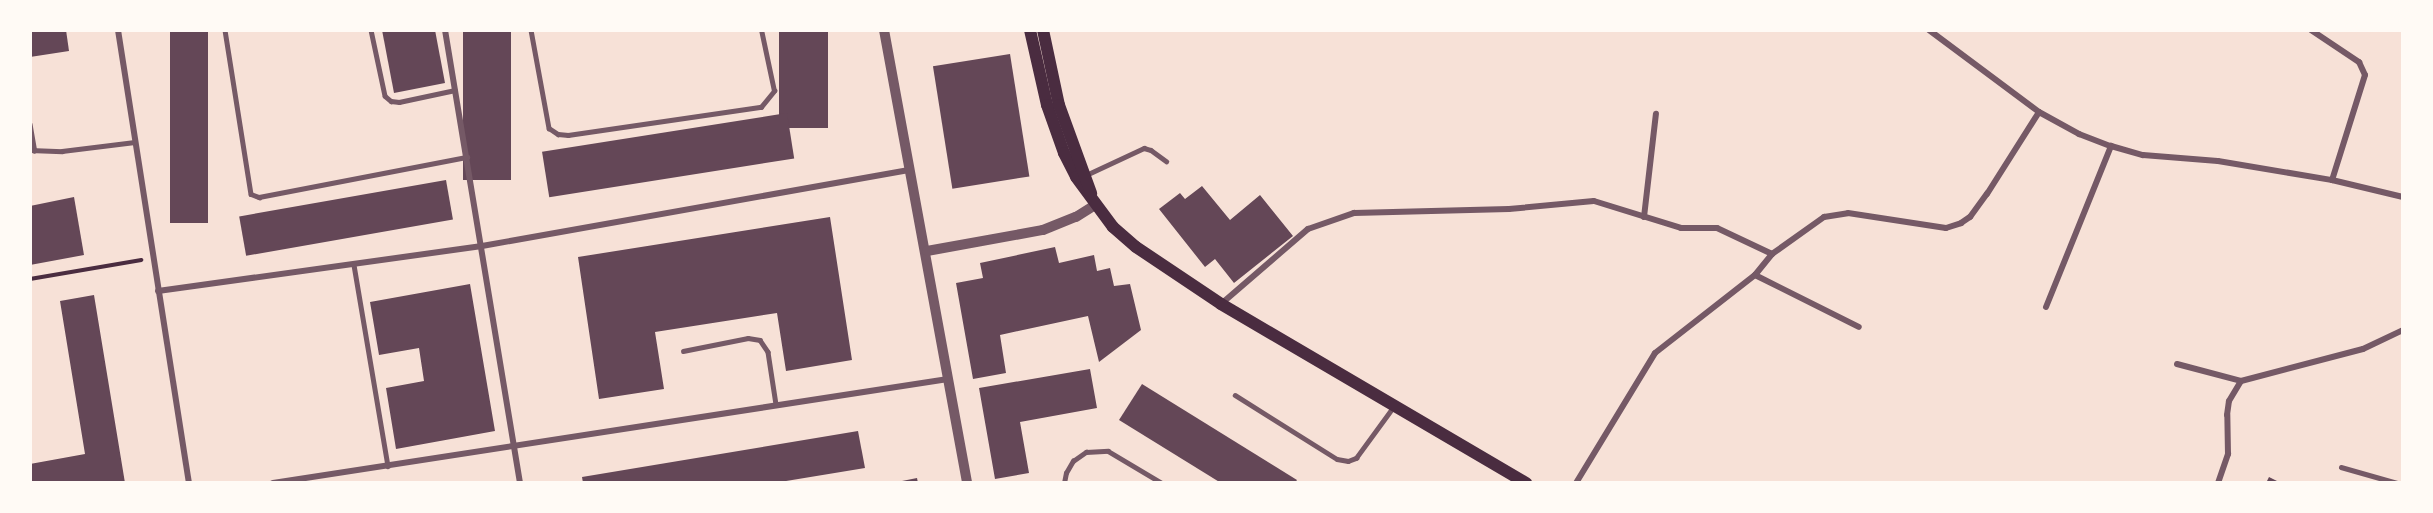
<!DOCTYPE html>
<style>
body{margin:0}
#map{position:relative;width:2433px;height:513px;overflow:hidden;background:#f7e1d7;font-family:Helvetica,sans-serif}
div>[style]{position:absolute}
.building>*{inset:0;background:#644757;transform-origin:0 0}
.path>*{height:4px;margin:-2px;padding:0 2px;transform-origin:2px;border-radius:2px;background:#4a2c40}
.service>*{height:4.5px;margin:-2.25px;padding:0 2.25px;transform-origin:2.25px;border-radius:2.25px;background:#755966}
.minor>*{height:6px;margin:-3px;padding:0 3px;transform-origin:3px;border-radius:3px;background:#755966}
.tertiary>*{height:10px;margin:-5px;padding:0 5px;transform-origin:5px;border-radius:5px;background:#755966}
.secondary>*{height:12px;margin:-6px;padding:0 6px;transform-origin:6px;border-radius:6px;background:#4a2c40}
span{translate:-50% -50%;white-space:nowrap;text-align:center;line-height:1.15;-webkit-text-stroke:4.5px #fffaf5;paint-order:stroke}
.frame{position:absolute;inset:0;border:32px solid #fffaf5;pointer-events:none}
</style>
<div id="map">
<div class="building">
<i style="clip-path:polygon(30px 30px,66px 30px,69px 51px,30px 57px)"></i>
<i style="left:170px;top:30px;width:38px;height:193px"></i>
<i style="clip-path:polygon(382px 30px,435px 30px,445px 83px,394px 93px)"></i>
<i style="left:463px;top:30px;width:48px;height:150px"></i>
<i style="left:779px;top:30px;width:49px;height:98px"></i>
<i style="left:1010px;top:54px;width:124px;height:78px;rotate:81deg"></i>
<i style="left:787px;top:113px;width:46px;height:248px;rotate:81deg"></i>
<i style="left:446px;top:180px;width:40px;height:210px;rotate:80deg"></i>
<i style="clip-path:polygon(1202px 186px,1230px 220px,1260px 195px,1293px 236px,1234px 283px,1215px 259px,1205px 267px,1159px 209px,1180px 193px,1185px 199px)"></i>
<i style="clip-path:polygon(74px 197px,84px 255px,30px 265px,30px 206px)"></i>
<i style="clip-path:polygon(830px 217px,852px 360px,786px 371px,777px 313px,655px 332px,664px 389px,599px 399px,578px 257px)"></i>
<i style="clip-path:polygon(1055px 247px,1059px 263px,1094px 255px,1097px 271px,1110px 268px,1114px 286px,1130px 284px,1141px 330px,1099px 362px,1088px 316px,1000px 335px,1006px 373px,973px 379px,956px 283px,983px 278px,980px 263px)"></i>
<i style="clip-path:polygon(470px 284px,495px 431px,396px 449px,386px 388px,424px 381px,419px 348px,379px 355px,370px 302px)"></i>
<i style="clip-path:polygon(94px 295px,125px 483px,30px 483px,30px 464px,85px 454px,60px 301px)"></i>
<i style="clip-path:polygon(1090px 369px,1097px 408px,1020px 422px,1029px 473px,995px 479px,979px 388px)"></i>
<i style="clip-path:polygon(1142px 384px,1297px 480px,1295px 483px,1221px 483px,1119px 420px)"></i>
<i style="clip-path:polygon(858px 431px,865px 468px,774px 483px,583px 483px,582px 477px)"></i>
<i style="clip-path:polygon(2269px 477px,2281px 483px,2266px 483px)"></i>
<i style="clip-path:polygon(917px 478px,918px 483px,897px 483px,897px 482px)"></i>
</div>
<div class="path">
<i style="left:30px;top:279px;width:113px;rotate:-9.7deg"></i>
</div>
<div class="service">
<i style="left:225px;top:30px;width:166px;rotate:81deg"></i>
<i style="left:251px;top:194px;width:9px;rotate:21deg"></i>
<i style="left:259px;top:197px;width:212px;rotate:-10.9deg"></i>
<i style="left:371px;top:30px;width:67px;rotate:78deg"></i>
<i style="left:385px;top:96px;width:8px;rotate:40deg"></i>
<i style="left:391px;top:101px;width:8px;rotate:7deg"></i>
<i style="left:399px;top:102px;width:57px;rotate:-12.1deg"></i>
<i style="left:531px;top:30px;width:100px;rotate:79.6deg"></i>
<i style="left:549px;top:128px;width:11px;rotate:34deg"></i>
<i style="left:558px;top:134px;width:10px;rotate:6deg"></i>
<i style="left:568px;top:135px;width:195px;rotate:-8.3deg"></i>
<i style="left:761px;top:107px;width:21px;rotate:-51deg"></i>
<i style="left:774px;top:91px;width:62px;rotate:-102deg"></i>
<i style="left:30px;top:124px;width:27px;rotate:80deg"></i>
<i style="left:30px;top:150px;width:32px;rotate:2deg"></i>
<i style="left:62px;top:151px;width:73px;rotate:-7.1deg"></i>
<i style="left:1086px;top:175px;width:64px;rotate:-25deg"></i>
<i style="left:1144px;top:148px;width:7px;rotate:16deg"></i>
<i style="left:1151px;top:150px;width:19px;rotate:36deg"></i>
<i style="left:354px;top:265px;width:204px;rotate:80.4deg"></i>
<i style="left:683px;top:351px;width:66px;rotate:-11.3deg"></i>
<i style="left:748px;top:338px;width:12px;rotate:9deg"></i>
<i style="left:760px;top:340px;width:14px;rotate:56deg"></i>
<i style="left:768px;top:352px;width:53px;rotate:81.3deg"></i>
<i style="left:1235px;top:395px;width:120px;rotate:32.1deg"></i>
<i style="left:1337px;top:459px;width:11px;rotate:10deg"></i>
<i style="left:1348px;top:461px;width:9px;rotate:-21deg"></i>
<i style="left:1356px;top:458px;width:64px;rotate:-53.8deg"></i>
<i style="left:2341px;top:467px;width:58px;rotate:15.9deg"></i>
<i style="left:1064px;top:483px;width:10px;rotate:-79deg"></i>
<i style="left:1066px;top:473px;width:14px;rotate:-60deg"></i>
<i style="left:1073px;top:461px;width:16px;rotate:-35deg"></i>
<i style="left:1086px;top:452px;width:22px;rotate:-3deg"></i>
<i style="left:1108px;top:451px;width:63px;rotate:30.7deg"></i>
</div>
<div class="minor">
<i style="left:118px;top:30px;width:459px;rotate:81.1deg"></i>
<i style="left:445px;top:30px;width:459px;rotate:80.6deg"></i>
<i style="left:1929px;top:30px;width:137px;rotate:36.7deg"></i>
<i style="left:2039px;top:112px;width:46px;rotate:28.8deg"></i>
<i style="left:2079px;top:134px;width:34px;rotate:21deg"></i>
<i style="left:2111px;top:146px;width:33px;rotate:16deg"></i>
<i style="left:2143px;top:155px;width:75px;rotate:4.6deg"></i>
<i style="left:2218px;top:161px;width:116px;rotate:9.5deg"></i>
<i style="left:2332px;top:180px;width:73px;rotate:13.5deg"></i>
<i style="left:2311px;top:30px;width:58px;rotate:33.7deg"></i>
<i style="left:2359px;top:62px;width:14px;rotate:65deg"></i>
<i style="left:2365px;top:75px;width:110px;rotate:107.4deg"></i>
<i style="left:1644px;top:217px;width:104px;rotate:-83.4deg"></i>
<i style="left:1755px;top:275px;width:116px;rotate:26.6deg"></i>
<i style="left:158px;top:291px;width:327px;rotate:-7.9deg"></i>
<i style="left:482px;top:246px;width:435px;rotate:-10.1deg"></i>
<i style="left:1221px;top:304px;width:115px;rotate:-40.8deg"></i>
<i style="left:1308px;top:229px;width:49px;rotate:-19.2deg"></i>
<i style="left:1354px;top:213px;width:155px;rotate:-1.5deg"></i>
<i style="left:1509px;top:209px;width:85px;rotate:-5.4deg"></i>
<i style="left:1594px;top:201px;width:91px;rotate:17.2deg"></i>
<i style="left:1681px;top:228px;width:36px"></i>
<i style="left:1717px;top:228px;width:61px;rotate:25.3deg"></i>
<i style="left:2046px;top:307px;width:174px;rotate:-68deg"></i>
<i style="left:2177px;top:364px;width:66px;rotate:14.9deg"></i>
<i style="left:2241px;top:381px;width:126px;rotate:-14.7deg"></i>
<i style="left:2363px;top:349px;width:44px;rotate:-25.4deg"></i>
<i style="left:273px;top:483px;width:683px;rotate:-8.76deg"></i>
<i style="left:1576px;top:483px;width:152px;rotate:-58.7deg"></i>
<i style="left:1655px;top:353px;width:127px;rotate:-38deg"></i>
<i style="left:1755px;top:275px;width:27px;rotate:-51deg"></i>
<i style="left:1772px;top:254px;width:64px;rotate:-35.4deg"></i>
<i style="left:1824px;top:217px;width:24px;rotate:-9deg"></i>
<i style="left:1848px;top:213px;width:99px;rotate:8.7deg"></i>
<i style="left:1946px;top:228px;width:16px;rotate:-18deg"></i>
<i style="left:1961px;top:223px;width:11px;rotate:-34deg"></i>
<i style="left:1970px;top:217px;width:29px;rotate:-54deg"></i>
<i style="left:1987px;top:194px;width:97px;rotate:-57.6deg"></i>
<i style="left:2218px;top:483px;width:31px;rotate:-71deg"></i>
<i style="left:2228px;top:454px;width:39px;rotate:-91deg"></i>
<i style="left:2227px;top:415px;width:14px;rotate:-82deg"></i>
<i style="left:2229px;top:401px;width:23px;rotate:-59deg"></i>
</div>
<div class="tertiary">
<i style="left:884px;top:30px;width:461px;rotate:79.6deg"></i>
<i style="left:927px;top:251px;width:118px;rotate:-10.3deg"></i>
<i style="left:1043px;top:230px;width:35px;rotate:-22deg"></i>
<i style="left:1076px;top:217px;width:22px;rotate:-32deg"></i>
</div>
<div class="secondary">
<i style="left:1030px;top:30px;width:77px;rotate:77.2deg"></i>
<i style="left:1047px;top:105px;width:51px;rotate:70.5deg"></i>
<i style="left:1064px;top:153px;width:27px;rotate:63deg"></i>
<i style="left:1076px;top:177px;width:62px;rotate:53.5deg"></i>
<i style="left:1113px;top:227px;width:30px;rotate:41deg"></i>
<i style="left:1136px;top:247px;width:102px;rotate:33.8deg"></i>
<i style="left:1221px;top:304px;width:354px;rotate:30.4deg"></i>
<i style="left:1043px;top:30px;width:77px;rotate:78deg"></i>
<i style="left:1059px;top:105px;width:94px;rotate:70deg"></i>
</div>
<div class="frame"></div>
</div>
